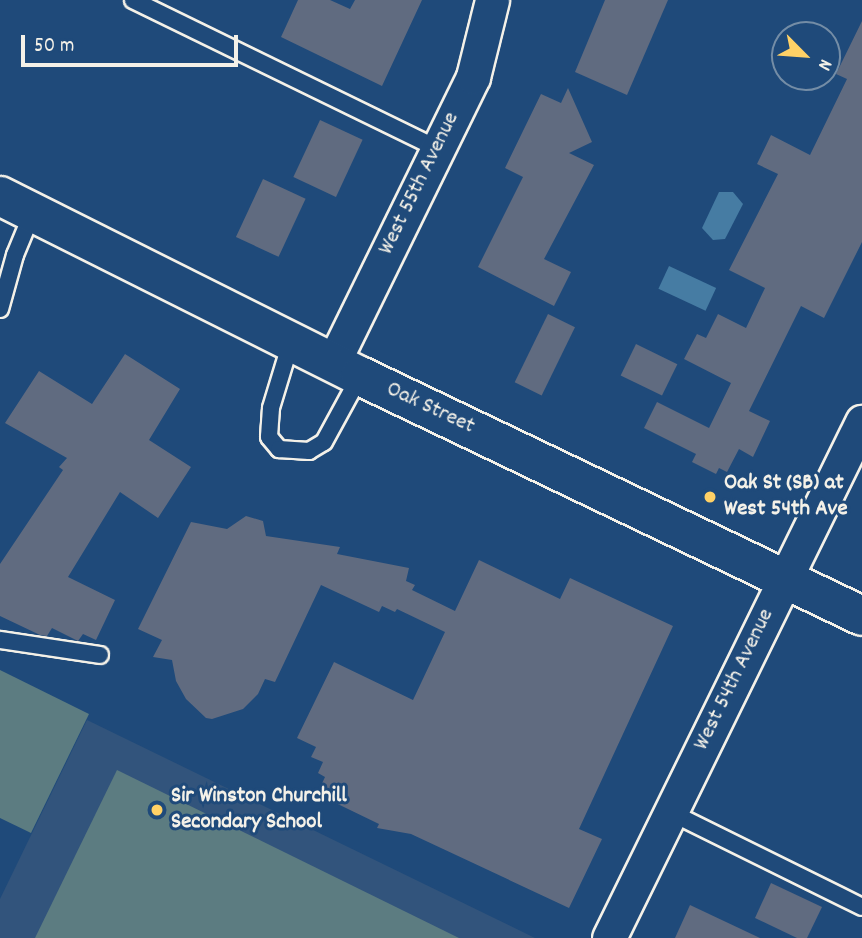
<!DOCTYPE html>
<style>
body{margin:0}
#map{position:relative;width:862px;height:938px;overflow:hidden;background:#1f4a7a;font-family:Dekko,sans-serif}
div>[style]{position:absolute}
.built>*{inset:0;background:#32547c}
.green>*{inset:0;background:#5c7c81}
.water>*{inset:0;background:#467ca3;transform-origin:0 0}
.building>*{inset:0;background:#606b80;transform-origin:0 0}
.roads{filter:drop-shadow(2px 0 #f4f1e8) drop-shadow(-2px 0 #f4f1e8) drop-shadow(0 2px #f4f1e8) drop-shadow(0 -2px #f4f1e8)}
.lane>*{height:16px;margin:-8px;padding:0 8px;transform-origin:8px;border-radius:8px;background:#1f4a7a}
.street>*{height:33px;margin:-16.5px;padding:0 16.5px;transform-origin:16.5px;border-radius:16.5px;background:#1f4a7a}
.primary>*{height:38px;margin:-19px;padding:0 19px;transform-origin:19px;border-radius:19px;background:#1f4a7a}
.dots>*{width:19px;height:19px;translate:-50% -50%;box-sizing:border-box;border:4px solid #1f4a7a;border-radius:50%}
span{translate:-50% -50%;white-space:nowrap;text-align:center;line-height:1.15;-webkit-text-stroke:6px #1f4a7a;paint-order:stroke}
.street-label{font-size:23px;color:#f4f1e8}
.poi-label{font-size:23px;color:#f4f1e8;font-weight:700}
.left{translate:0 -50%;text-align:left}
.north{position:absolute;left:771px;top:21px;width:70px;height:70px;box-sizing:border-box;background:#1f4a7a;border:2px solid #748da6;border-radius:50%;rotate:115deg;font-size:19px;font-weight:700;line-height:28px;text-align:center;color:#f4f1e8}
.north::after{content:'';display:block;margin:auto;width:24px;height:32px;background:#ffd166;clip-path:polygon(50% 0,100% 100%,50% 72%,0 100%)}
.scale{position:absolute;left:21px;top:35px;width:217px;height:32px;box-sizing:border-box;border:4px solid #f4f1e8;border-top:0;padding-left:9px;font-size:21px;line-height:24px;white-space:nowrap;color:#f4f1e8;-webkit-text-stroke:5px #1f4a7a;paint-order:stroke}
</style>
<div id="map">
<div class="built">
<i style="clip-path:polygon(87px 720px,535px 938px,0 938px,0 899px)"></i>
</div>
<div class="green">
<i style="clip-path:polygon(0 670px,89px 714px,31px 833px,0 818px)"></i>
<i style="clip-path:polygon(117px 770px,459px 938px,35px 938px)"></i>
</div>
<div class="water">
<i style="clip-path:polygon(719px 192px,733px 192px,743px 204px,725px 239px,713px 240px,702px 228px)"></i>
<i style="left:669px;top:266px;width:52px;height:25px;rotate:25deg"></i>
</div>
<div class="building">
<i style="clip-path:polygon(298px 0,330px 0,350px 9px,355px 0,422px 0,382px 86px,281px 37px)"></i>
<i style="clip-path:polygon(605px 0,668px 0,627px 95px,575px 72px)"></i>
<i style="clip-path:polygon(862px 21px,862px 242px,824px 318px,801px 306px,749px 411px,770px 421px,753px 457px,739px 449px,727px 472px,719px 468px,716px 474px,692px 462px,696px 454px,644px 428px,657px 402px,709px 428px,731px 383px,684px 359px,697px 334px,706px 338px,718px 314px,746px 328px,765px 288px,729px 270px,778px 174px,757px 164px,771px 135px,810px 155px,847px 79px,836px 74px)"></i>
<i style="clip-path:polygon(568px 88px,592px 142px,569px 153px,594px 165px,544px 259px,571px 272px,554px 306px,478px 267px,523px 177px,505px 168px,541px 94px,561px 103px)"></i>
<i style="left:320px;top:120px;width:47px;height:63px;rotate:25deg"></i>
<i style="left:263px;top:179px;width:47px;height:64px;rotate:25deg"></i>
<i style="left:548px;top:314px;width:30px;height:76px;rotate:26deg"></i>
<i style="left:636px;top:344px;width:46px;height:35px;rotate:26deg"></i>
<i style="clip-path:polygon(125px 354px,180px 389px,149px 440px,191px 467px,158px 518px,120px 492px,68px 577px,115px 600px,96px 640px,83px 634px,78px 641px,52px 628px,47px 636px,40px 635px,0 616px,0 564px,63px 470px,59px 467px,67px 458px,5px 423px,39px 371px,92px 404px)"></i>
<i style="clip-path:polygon(246px 516px,263px 521px,266px 536px,340px 547px,337px 554px,409px 568px,406px 581px,415px 585px,412px 590px,455px 611px,479px 560px,560px 599px,570px 578px,673px 626px,579px 829px,602px 839px,569px 908px,411px 834px,377px 828px,379px 824px,317px 794px,325px 777px,318px 773px,323px 762px,311px 757px,316px 747px,297px 738px,334px 662px,413px 700px,445px 632px,397px 609px,395px 612px,382px 606px,379px 612px,321px 585px,275px 682px,265px 679px,258px 694px,243px 709px,212px 719px,206px 718px,186px 699px,176px 681px,172px 660px,153px 657px,162px 640px,138px 629px,191px 522px,227px 529px)"></i>
<i style="clip-path:polygon(771px 883px,822px 907px,807px 938px,797px 938px,755px 918px)"></i>
<i style="clip-path:polygon(690px 905px,760px 938px,675px 938px)"></i>
</div>
<div class="roads">
<div class="lane">
<i style="left:133px;top:0;width:339px;rotate:26deg"></i>
<i style="left:0;top:309px;width:56px;rotate:-74.5deg"></i>
<i style="left:15px;top:255px;width:44px;rotate:-67.5deg"></i>
<i style="left:291px;top:342px;width:69px;rotate:106.9deg"></i>
<i style="left:271px;top:408px;width:29px;rotate:94deg"></i>
<i style="left:269px;top:437px;width:16px;rotate:50deg"></i>
<i style="left:279px;top:449px;width:30px;rotate:4deg"></i>
<i style="left:309px;top:451px;width:17px;rotate:-31deg"></i>
<i style="left:324px;top:442px;width:75px;rotate:-61.4deg"></i>
<i style="left:0;top:640px;width:101px;rotate:8.5deg"></i>
<i style="left:670px;top:812px;width:214px;rotate:26.3deg"></i>
</div>
<div class="street">
<i style="left:333px;top:363px;width:318px;rotate:-63.9deg"></i>
<i style="left:473px;top:77px;width:79px;rotate:-76.1deg"></i>
<i style="left:609px;top:938px;width:575px;rotate:-63.88deg"></i>
</div>
<div class="primary">
<i style="left:0;top:196px;width:402px;rotate:26.6deg"></i>
<i style="left:360px;top:376px;width:556px;rotate:25.55deg"></i>
</div>
</div>
<div class="dots">
<i style="left:710px;top:497px;background:#ffd166"></i>
<i style="left:157px;top:810px;background:#ffd166"></i>
</div>
<div class="street-label">
<span style="left:420px;top:184px;rotate:-64deg">West 55th Avenue</span>
<span style="left:430px;top:409px;rotate:25deg">Oak Street</span>
<span style="left:735px;top:680px;rotate:-64deg">West 54th Avenue</span>
</div>
<div class="poi-label">
<span class="left" style="left:724px;top:497px">Oak St (SB) at<br>West 54th Ave</span>
<span class="left" style="left:171px;top:810px">Sir Winston Churchill<br>Secondary School</span>
</div>
<div class="north">N</div>
<div class="scale">50 m</div>
</div>
